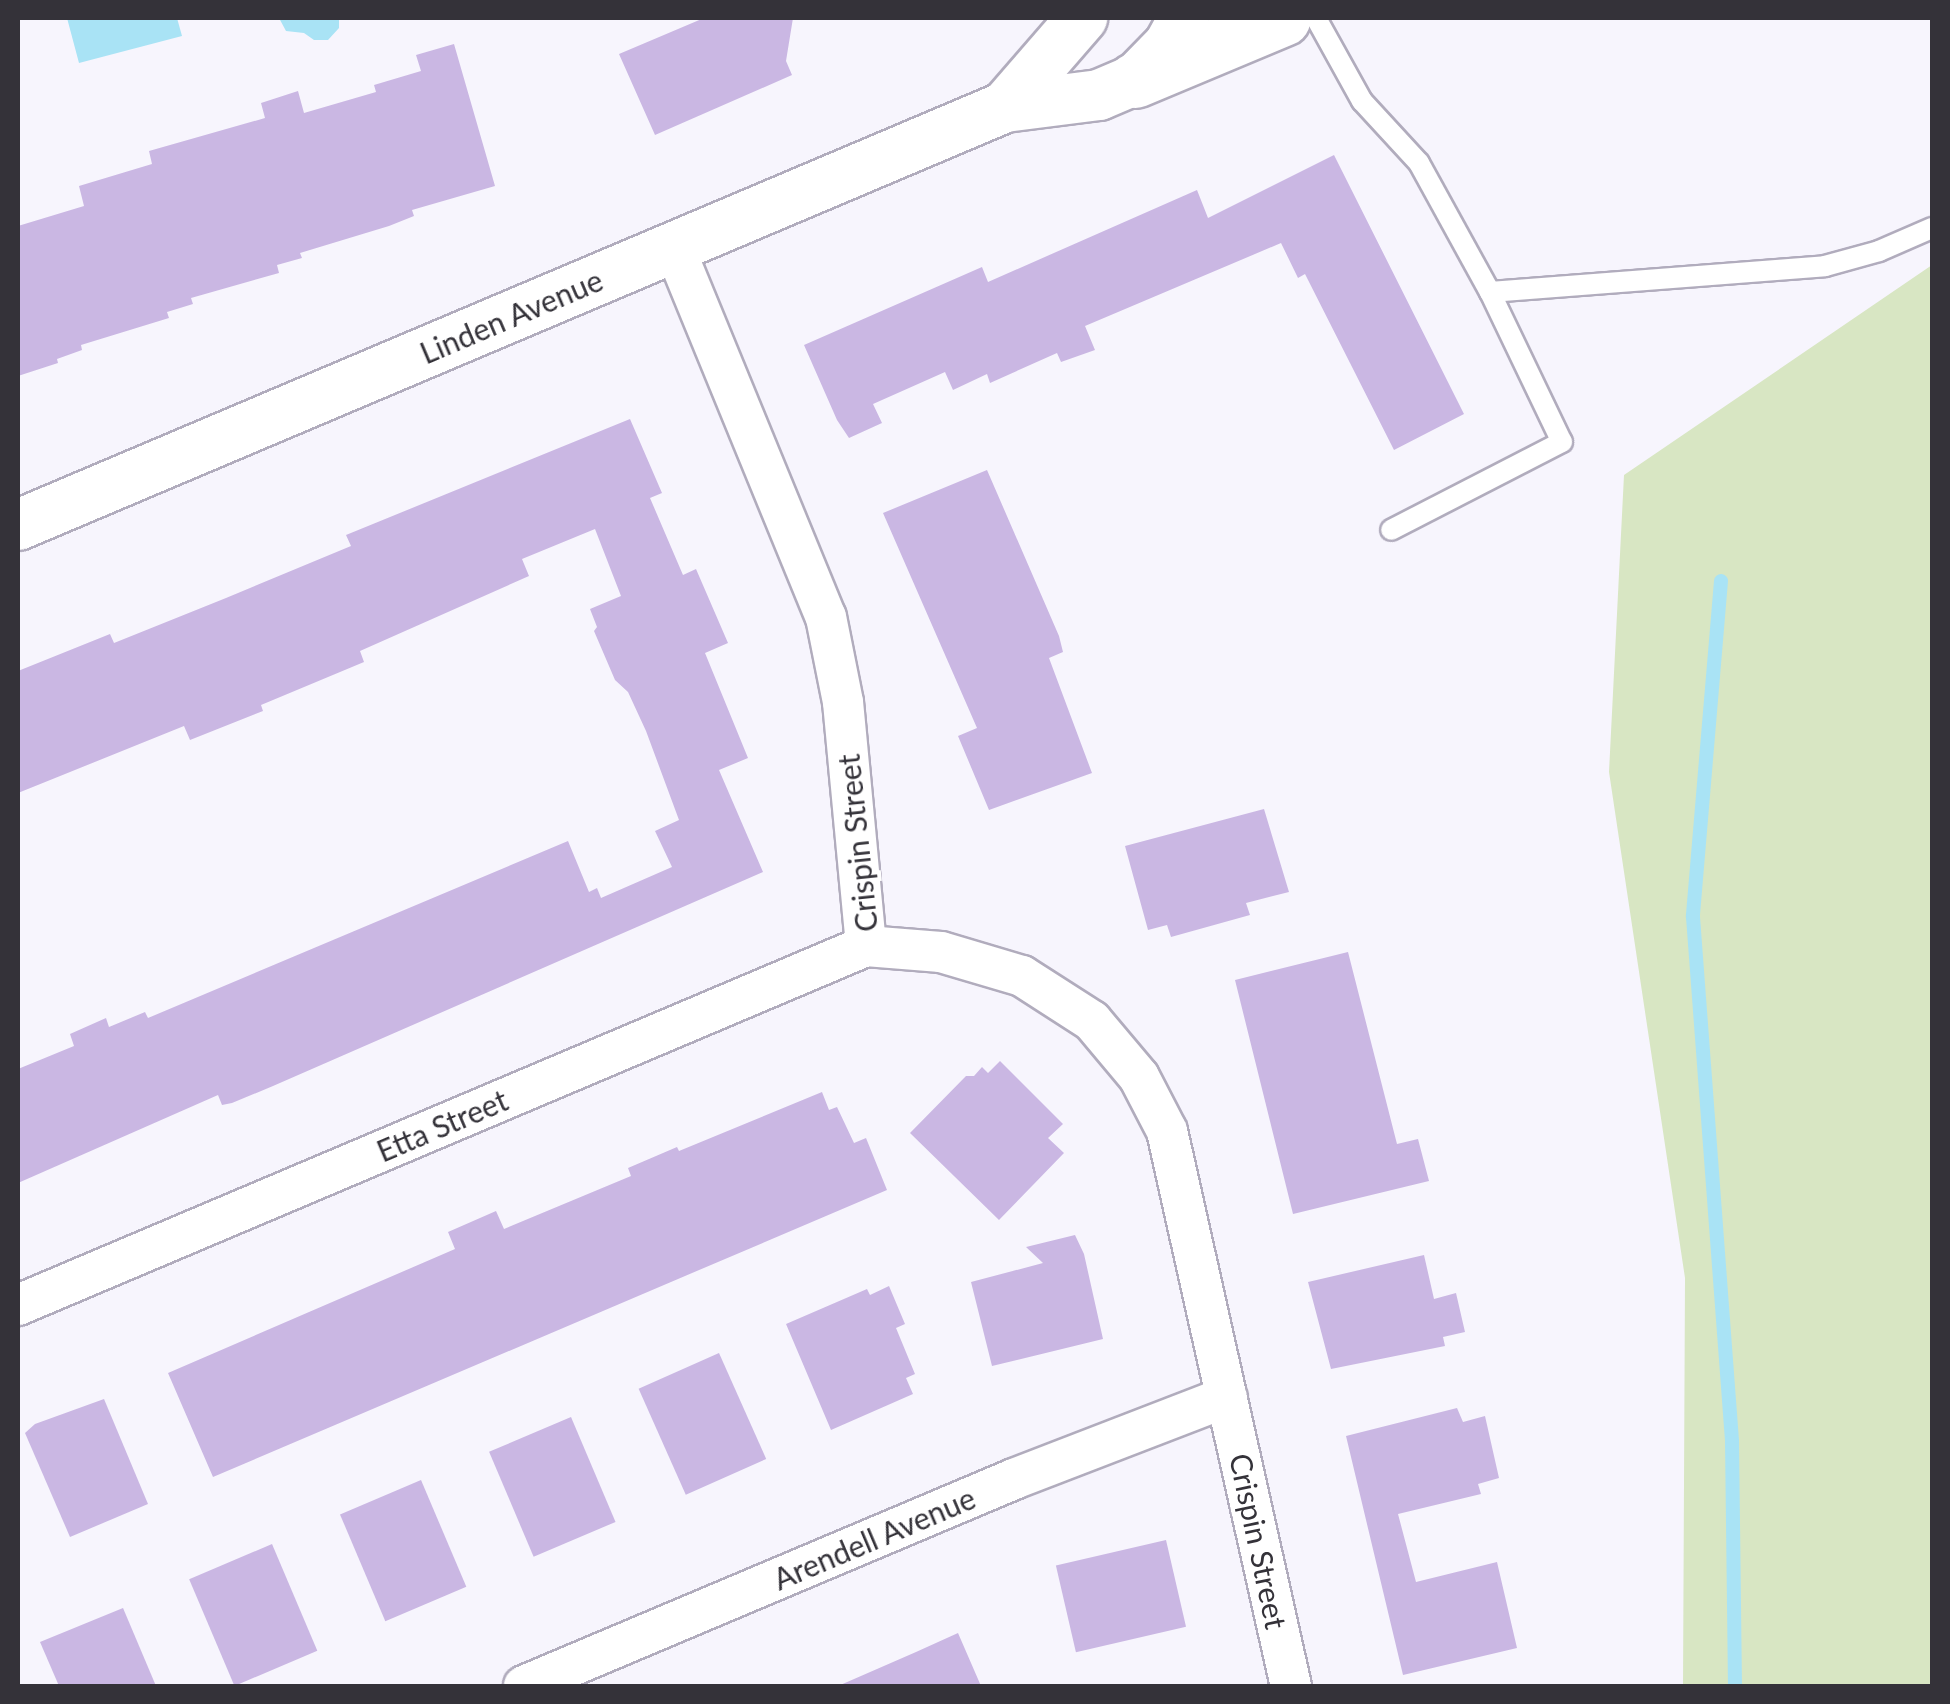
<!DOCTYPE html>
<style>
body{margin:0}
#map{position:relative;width:1950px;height:1704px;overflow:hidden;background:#f7f5fd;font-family:Lato,sans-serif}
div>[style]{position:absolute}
.green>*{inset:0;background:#d8e6c3}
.water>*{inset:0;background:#a9e3f5}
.stream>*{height:14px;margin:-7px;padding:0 7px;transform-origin:7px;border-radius:7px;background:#a9e3f5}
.building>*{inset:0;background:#cab7e3;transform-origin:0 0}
.roads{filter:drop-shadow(2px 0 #b1acbd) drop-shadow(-2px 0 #b1acbd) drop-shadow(0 2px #b1acbd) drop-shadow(0 -2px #b1acbd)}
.service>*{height:20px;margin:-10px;padding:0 10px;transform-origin:10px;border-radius:10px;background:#fff}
.minor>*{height:40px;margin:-20px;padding:0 20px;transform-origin:20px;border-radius:20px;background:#fff}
.tertiary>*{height:50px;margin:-25px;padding:0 25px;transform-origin:25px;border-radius:25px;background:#fff}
.secondary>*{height:55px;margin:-27.5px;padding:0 27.5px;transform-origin:27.5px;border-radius:27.5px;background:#fff}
span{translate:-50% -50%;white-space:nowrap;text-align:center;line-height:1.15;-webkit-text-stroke:8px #fff;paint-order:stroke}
.street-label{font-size:30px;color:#343239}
.frame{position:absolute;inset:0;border:20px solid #343239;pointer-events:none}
</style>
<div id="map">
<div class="green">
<i style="clip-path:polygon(1932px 265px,1932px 1686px,1683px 1686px,1685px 1278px,1609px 772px,1624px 475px)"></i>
</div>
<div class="water">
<i style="clip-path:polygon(67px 18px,177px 18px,182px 36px,79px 63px)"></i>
<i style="clip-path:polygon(279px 18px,339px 18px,339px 28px,328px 40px,314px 40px,304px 33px,286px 31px)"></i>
</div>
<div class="stream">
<i style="left:1721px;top:581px;width:337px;rotate:94.8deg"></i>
<i style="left:1693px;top:917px;width:525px;rotate:85.74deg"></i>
<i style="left:1732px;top:1441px;width:245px;rotate:89.3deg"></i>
</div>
<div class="building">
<i style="clip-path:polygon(704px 18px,793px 18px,786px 61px,792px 75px,655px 135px,619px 54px)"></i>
<i style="clip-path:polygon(454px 44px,495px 186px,412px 210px,414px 216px,389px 226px,300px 253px,302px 258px,277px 265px,279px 273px,191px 298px,193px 304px,167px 312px,169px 318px,81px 345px,82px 350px,57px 359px,58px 363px,18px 376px,18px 226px,84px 206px,79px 186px,152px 164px,149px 151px,265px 118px,261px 103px,298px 91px,304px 113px,376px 92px,374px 85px,421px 71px,416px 55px)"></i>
<i style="clip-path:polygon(1334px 155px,1464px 414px,1394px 450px,1305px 274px,1298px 278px,1281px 243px,1085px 326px,1095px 350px,1061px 362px,1057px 353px,990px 383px,987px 374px,953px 390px,945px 372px,873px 404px,882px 423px,849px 438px,837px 420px,804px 345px,982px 267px,988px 282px,1197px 190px,1208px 218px)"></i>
<i style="clip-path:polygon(630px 419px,662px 493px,650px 498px,683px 575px,696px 569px,728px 643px,705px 653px,748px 758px,719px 770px,763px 872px,273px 1086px,232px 1103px,222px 1105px,218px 1095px,18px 1183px,18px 1069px,74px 1046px,70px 1034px,106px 1018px,109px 1027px,145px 1012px,148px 1018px,568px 841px,589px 892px,597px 888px,601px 898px,672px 867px,655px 831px,679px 820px,646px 731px,628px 692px,615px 680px,594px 631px,597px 627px,590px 609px,621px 596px,595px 529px,522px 559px,529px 576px,360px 651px,364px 662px,261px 705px,263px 711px,190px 740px,184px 726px,18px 793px,18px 671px,110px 634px,114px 643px,226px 598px,351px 546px,346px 535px)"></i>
<i style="clip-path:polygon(987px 470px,1059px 636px,1063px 652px,1049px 658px,1092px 773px,989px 810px,958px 736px,977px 728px,883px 513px)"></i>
<i style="clip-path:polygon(1264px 809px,1289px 892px,1246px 903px,1250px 915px,1171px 937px,1167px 925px,1148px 930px,1125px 846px)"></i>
<i style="clip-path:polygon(1348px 952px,1397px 1144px,1418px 1139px,1429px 1181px,1293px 1214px,1235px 980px)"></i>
<i style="clip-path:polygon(1000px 1061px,1063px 1124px,1048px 1138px,1064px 1153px,999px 1220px,910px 1133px,966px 1076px,974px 1076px,982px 1067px,988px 1073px)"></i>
<i style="clip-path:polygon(822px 1092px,829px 1110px,837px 1107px,854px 1143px,866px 1138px,887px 1190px,213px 1477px,168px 1373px,455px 1249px,448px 1232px,496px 1211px,504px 1229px,631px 1176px,628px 1168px,677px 1147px,679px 1151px)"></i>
<i style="clip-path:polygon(1075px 1235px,1084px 1254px,1103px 1339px,992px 1366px,971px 1282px,1043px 1263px,1026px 1247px)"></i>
<i style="clip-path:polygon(1424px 1255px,1434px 1299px,1456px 1293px,1465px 1332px,1443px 1337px,1445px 1346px,1331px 1369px,1308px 1282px)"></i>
<i style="clip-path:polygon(889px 1286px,905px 1324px,896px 1328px,915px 1374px,906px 1378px,913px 1394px,831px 1430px,786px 1324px,867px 1289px,870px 1295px)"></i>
<i style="left:719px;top:1353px;width:116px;height:88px;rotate:66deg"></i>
<i style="clip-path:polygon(104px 1399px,148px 1504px,70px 1537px,25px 1433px,35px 1424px)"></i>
<i style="clip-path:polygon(1457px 1408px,1463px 1422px,1485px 1416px,1499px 1478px,1478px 1484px,1481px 1494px,1398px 1514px,1416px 1582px,1497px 1562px,1517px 1648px,1403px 1675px,1346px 1436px)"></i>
<i style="left:571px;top:1417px;width:114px;height:89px;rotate:67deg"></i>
<i style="left:421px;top:1480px;width:116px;height:88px;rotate:67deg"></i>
<i style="left:1166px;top:1540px;width:89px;height:113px;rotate:77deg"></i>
<i style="left:272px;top:1544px;width:116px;height:90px;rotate:67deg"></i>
<i style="clip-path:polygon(123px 1608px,156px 1686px,59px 1686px,40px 1642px)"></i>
<i style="clip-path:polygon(958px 1633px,981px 1686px,838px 1686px,916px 1652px)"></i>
</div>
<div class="roads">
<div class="service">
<i style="left:1316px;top:18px;width:95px;rotate:61deg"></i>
<i style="left:1362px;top:101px;width:84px;rotate:47.4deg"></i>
<i style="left:1419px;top:163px;width:147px;rotate:61.2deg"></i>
<i style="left:1490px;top:292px;width:166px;rotate:64.4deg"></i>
<i style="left:1562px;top:442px;width:192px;rotate:152.8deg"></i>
<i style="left:1490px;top:292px;width:336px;rotate:-4.4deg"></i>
<i style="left:1825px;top:266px;width:56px;rotate:-15.5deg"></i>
<i style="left:1879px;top:251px;width:58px;rotate:-23.5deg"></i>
</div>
<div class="minor">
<i style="left:674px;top:247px;width:400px;rotate:67.7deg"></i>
<i style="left:826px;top:617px;width:87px;rotate:78.7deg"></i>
<i style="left:843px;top:702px;width:245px;rotate:84.6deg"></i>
<i style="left:18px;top:1305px;width:921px;rotate:-22.95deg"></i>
<i style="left:866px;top:946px;width:75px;rotate:4.6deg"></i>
<i style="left:941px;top:952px;width:84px;rotate:16.5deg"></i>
<i style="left:1022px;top:976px;width:83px;rotate:32.7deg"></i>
<i style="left:1092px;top:1021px;width:73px;rotate:50deg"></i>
<i style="left:1139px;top:1077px;width:61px;rotate:62.6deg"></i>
<i style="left:1167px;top:1131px;width:569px;rotate:77.41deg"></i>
<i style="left:524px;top:1686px;width:532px;rotate:-22.9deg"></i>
<i style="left:1014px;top:1479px;width:228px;rotate:-21.1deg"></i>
</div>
<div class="tertiary">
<i style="left:1005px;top:107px;width:118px;rotate:-49.1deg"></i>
<i style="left:18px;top:525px;width:1072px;rotate:-22.95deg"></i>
<i style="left:1005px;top:107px;width:95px;rotate:-7.3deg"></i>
<i style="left:1099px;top:95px;width:39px;rotate:-23deg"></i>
<i style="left:1135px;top:80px;width:49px;rotate:-45.8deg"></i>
<i style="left:1169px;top:45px;width:31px;rotate:-61deg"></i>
</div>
<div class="secondary">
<i style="left:1135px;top:80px;width:160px;rotate:-22.7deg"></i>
</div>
</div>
<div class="street-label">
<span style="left:511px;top:316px;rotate:-23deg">Linden Avenue</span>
<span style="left:857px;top:843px;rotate:-96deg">Crispin Street</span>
<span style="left:442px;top:1125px;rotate:-23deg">Etta Street</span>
<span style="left:874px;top:1538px;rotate:-23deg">Arendell Avenue</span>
<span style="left:1259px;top:1541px;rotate:78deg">Crispin Street</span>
</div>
<div class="frame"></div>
</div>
